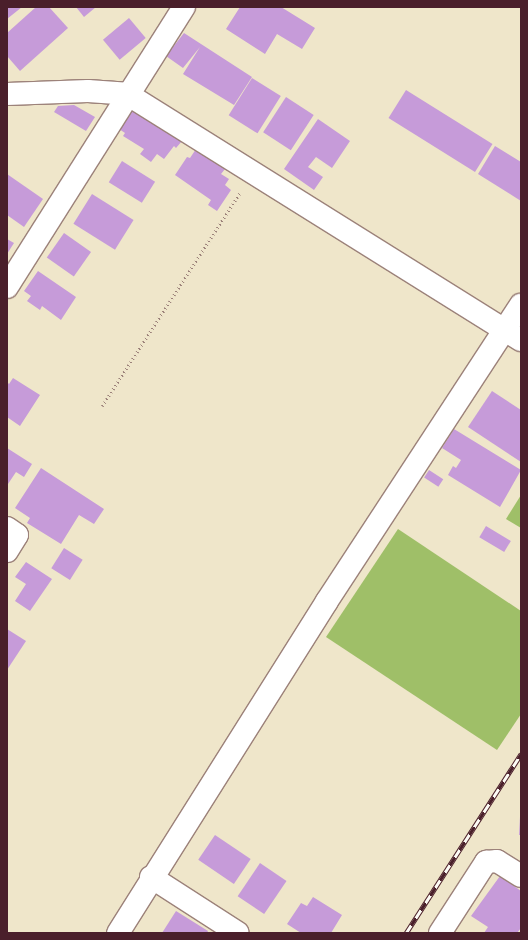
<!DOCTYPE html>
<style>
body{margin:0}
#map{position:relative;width:528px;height:940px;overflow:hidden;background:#efe6ca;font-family:"Balsamiq Sans",sans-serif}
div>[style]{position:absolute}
.green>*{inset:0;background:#9fbf68}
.building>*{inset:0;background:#c69bd9;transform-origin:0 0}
.path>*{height:2.5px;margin-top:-1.25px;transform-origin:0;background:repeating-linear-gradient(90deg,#9c827a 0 1px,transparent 0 4px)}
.roads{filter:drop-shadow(1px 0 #9c827a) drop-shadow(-1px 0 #9c827a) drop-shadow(0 1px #9c827a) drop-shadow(0 -1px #9c827a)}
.minor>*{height:22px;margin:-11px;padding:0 11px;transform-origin:11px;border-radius:11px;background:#fff}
.rail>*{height:4.5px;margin-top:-2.25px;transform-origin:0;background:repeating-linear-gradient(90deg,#fdfcf7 0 9px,#4a1f2b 0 18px);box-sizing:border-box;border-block:1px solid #4a1f2b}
span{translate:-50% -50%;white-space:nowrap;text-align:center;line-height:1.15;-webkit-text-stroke:3px #fdfcf7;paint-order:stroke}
.frame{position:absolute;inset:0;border:8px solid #4a1f2b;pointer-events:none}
</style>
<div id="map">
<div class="green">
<i style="clip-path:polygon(521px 495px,521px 528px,506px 519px)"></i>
<i style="clip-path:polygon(398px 529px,521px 611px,521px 714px,497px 750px,326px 637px)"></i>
</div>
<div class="building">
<i style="clip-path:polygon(7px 7px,22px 7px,7px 19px)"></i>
<i style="clip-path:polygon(36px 7px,49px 7px,68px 28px,20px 71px,7px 56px,7px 33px)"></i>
<i style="clip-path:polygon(76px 7px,96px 7px,84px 17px)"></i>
<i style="clip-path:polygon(240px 7px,281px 7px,315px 28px,302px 49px,277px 34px,265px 54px,226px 29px)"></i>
<i style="left:129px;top:18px;width:26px;height:34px;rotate:50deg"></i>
<i style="clip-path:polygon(184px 33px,252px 77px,234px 105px,183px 74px,200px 47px,183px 68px,166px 56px)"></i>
<i style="left:252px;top:78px;width:34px;height:44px;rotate:32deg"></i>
<i style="left:406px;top:90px;width:102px;height:33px;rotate:32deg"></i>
<i style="left:286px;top:97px;width:33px;height:42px;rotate:33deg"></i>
<i style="clip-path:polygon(74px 105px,95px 117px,86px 131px,54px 112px,58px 106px)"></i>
<i style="clip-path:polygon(134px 107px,182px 141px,176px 148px,174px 146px,164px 159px,157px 154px,151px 162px,140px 154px,144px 149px,123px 136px,125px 133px,119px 129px)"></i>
<i style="clip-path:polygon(318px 119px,350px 141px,332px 168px,316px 157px,308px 167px,323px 177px,314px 190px,284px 169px)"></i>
<i style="clip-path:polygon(495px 146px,521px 162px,521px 201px,478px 174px)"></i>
<i style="clip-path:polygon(196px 149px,225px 169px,221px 174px,229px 179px,225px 185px,231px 190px,217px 211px,208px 205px,211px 200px,175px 175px,187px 157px,190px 158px)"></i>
<i style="left:122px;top:161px;width:39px;height:25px;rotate:32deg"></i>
<i style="clip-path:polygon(7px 174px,43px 199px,24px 227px,7px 215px)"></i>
<i style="left:92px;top:194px;width:49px;height:35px;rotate:32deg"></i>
<i style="left:64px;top:233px;width:33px;height:30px;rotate:35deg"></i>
<i style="clip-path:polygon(7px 239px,14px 243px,7px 254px)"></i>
<i style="clip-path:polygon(38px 271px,76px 297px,61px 320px,42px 306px,40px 310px,27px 301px,31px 296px,24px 291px)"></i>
<i style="clip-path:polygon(13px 378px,40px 395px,20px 426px,7px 417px,7px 382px,9px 384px)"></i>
<i style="clip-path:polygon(492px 391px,521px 410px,521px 462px,468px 427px)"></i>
<i style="clip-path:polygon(454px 429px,521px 470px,500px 507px,448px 475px,453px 466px,456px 468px,461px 460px,442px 448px)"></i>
<i style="clip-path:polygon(7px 448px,32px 464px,24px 477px,16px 472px,8px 484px)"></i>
<i style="clip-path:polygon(41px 468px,104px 509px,94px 524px,79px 515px,61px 544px,27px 523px,30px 518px,15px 508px)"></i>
<i style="left:429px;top:470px;width:17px;height:9px;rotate:33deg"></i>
<i style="left:486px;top:526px;width:29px;height:13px;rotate:31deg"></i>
<i style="left:64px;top:548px;width:22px;height:24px;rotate:32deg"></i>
<i style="clip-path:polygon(26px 562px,52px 579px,30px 611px,15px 601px,26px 584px,15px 577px)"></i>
<i style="clip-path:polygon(7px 629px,26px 641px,7px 670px)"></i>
<i style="clip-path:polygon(520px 817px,521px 817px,521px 835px,519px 835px)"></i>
<i style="left:215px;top:835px;width:43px;height:30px;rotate:34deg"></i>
<i style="left:260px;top:863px;width:32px;height:40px;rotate:34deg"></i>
<i style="clip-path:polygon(500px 876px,521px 891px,521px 928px,517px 933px,484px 933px,488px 927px,471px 916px)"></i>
<i style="clip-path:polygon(313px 897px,342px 915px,331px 933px,301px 933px,287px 924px,301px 903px,307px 906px)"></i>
<i style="clip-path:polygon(176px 911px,208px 931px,207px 933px,162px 933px)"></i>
</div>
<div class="path">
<i style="left:102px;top:406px;width:254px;rotate:-57.1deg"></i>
</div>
<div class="roads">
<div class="minor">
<i style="left:7px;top:94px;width:81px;rotate:-2.1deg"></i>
<i style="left:88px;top:91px;width:39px;rotate:4deg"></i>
<i style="left:127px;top:94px;width:464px;rotate:32deg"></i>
<i style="left:7px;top:287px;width:331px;rotate:-57.7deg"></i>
<i style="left:7px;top:528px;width:12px;rotate:35deg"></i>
<i style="left:17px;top:535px;width:19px;rotate:122deg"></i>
<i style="left:151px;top:877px;width:103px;rotate:32.8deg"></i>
<i style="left:118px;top:933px;width:392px;rotate:-57.8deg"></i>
<i style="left:327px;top:601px;width:354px;rotate:-56.8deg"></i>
<i style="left:440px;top:933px;width:85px;rotate:-57.1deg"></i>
<i style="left:486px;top:862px;width:11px;rotate:-5deg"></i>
<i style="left:497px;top:861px;width:28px;rotate:32deg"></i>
</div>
</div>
<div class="rail">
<i style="left:406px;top:933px;width:213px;rotate:-57.3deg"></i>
</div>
<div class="frame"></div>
</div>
